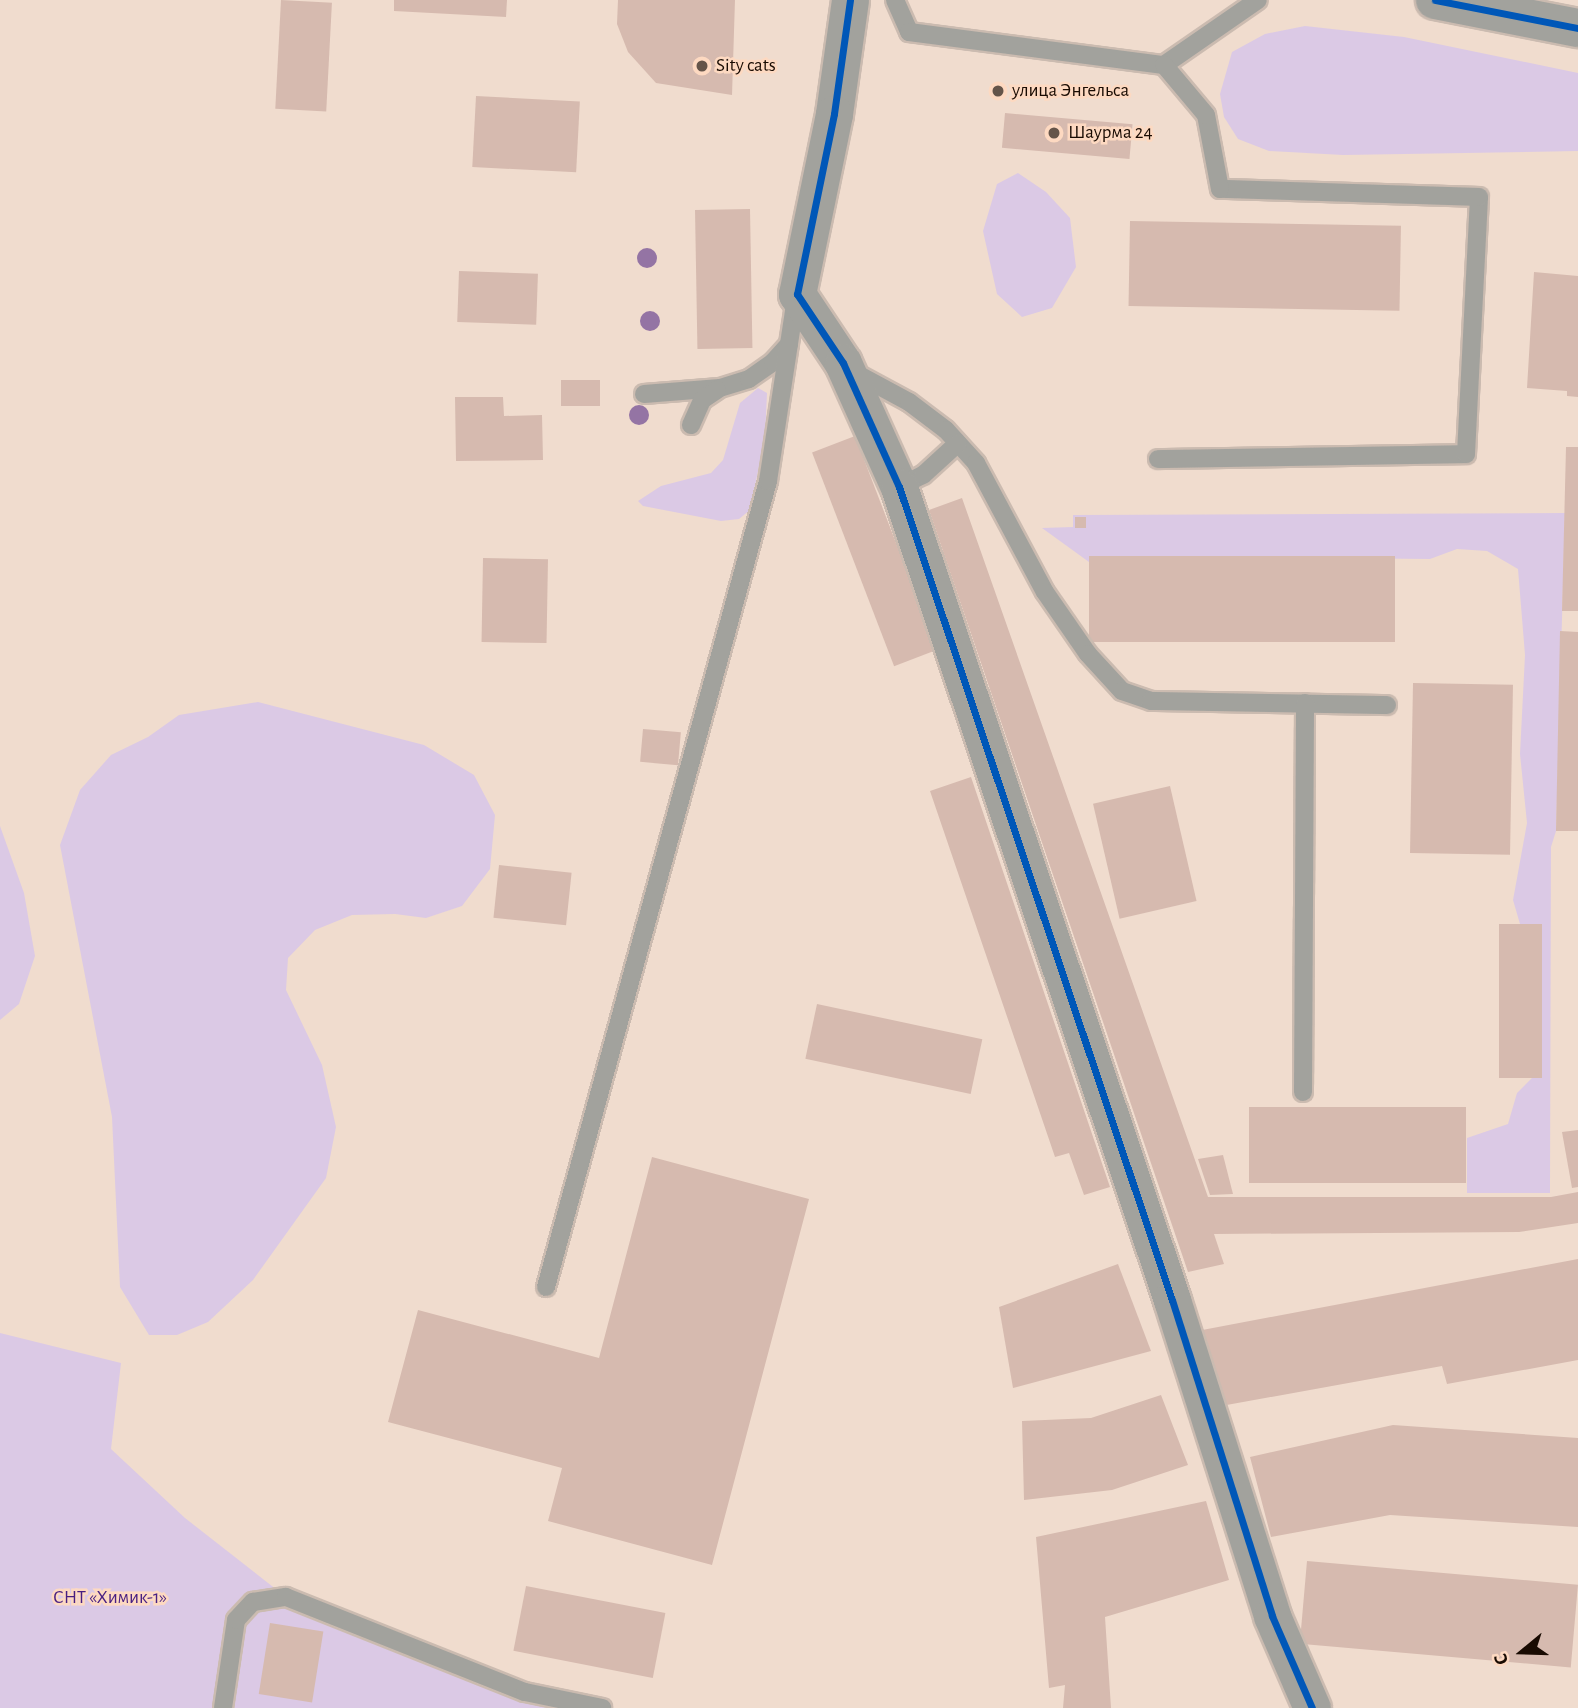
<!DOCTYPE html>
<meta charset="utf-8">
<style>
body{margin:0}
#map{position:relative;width:1578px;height:1708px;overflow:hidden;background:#f0dcce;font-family:"Alegreya Sans",sans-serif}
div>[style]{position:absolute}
.green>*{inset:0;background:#dbc9e5}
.building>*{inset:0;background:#d6baaf;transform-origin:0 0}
.roads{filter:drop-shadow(2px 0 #cbbbb0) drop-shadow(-2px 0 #cbbbb0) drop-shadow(0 2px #cbbbb0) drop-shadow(0 -2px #cbbbb0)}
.service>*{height:18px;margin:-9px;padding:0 9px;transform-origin:9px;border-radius:9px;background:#a2a29d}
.minor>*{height:37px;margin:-18.5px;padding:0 18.5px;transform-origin:18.5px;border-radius:18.5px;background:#a2a29d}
.tertiary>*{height:38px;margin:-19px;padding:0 19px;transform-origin:19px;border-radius:19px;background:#a2a29d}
.cycleway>*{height:7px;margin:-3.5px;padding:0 3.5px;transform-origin:3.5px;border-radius:3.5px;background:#0057b8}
.trees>*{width:20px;height:20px;margin:-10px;border-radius:50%;background:#9474a4}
.dots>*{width:19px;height:19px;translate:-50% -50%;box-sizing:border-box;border:4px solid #fdd9c1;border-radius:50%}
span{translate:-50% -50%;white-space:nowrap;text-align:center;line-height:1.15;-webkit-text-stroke:5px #fdd9c1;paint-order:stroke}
.poi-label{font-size:19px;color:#190b02}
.left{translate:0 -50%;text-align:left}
.park-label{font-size:19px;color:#481f82}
.north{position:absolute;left:1487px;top:1617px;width:70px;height:70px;-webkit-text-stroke:5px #fdd9c1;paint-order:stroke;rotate:251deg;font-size:19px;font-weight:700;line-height:28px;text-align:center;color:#190b02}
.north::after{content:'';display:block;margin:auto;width:24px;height:32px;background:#190b02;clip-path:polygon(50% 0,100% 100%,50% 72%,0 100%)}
</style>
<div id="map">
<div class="green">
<i style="clip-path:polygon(1305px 26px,1404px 37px,1578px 73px,1578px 151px,1343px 155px,1269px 151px,1238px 139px,1224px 117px,1220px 94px,1232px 52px,1265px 34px)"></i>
<i style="clip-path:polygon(1018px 173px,1046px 192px,1070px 218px,1076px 267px,1052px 308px,1022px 317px,997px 294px,983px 231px,997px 184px)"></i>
<i style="clip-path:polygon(758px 388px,767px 393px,765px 437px,750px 510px,739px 519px,721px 521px,643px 506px,638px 501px,661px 486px,711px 473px,723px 460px,740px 403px)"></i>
<i style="clip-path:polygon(1565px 513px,1556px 831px,1551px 847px,1550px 1193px,1467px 1193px,1467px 1138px,1508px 1124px,1517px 1093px,1532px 1078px,1541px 1078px,1542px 924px,1520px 924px,1513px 900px,1527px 823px,1520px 754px,1525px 655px,1518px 569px,1487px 551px,1457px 549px,1430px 559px,1090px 556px,1089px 562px,1042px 528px,1073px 527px,1073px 515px)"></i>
<i style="clip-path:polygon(258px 702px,424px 745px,474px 775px,495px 815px,490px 869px,462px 906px,426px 918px,395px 914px,352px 915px,315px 930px,288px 958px,286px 990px,322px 1065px,336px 1127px,326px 1178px,253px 1280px,208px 1322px,177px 1335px,149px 1335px,120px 1287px,112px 1117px,60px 845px,80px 790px,111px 755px,148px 737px,179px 715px)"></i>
<i style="clip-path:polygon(0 826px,24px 893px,35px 956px,19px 1004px,0 1020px)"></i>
<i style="clip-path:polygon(0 1333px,121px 1363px,111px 1449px,185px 1518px,286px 1597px,525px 1692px,602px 1708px,0 1708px)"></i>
</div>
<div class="building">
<i style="left:281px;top:0;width:51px;height:109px;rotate:3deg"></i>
<i style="clip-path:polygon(394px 0,507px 0,506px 17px,394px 11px)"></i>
<i style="clip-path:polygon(618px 0,735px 0,732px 95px,656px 83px,628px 52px,617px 24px)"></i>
<i style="left:476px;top:96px;width:104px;height:71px;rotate:3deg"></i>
<i style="left:1005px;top:113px;width:128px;height:35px;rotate:5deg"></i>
<i style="left:750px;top:209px;width:139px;height:55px;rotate:89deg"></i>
<i style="left:1130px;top:221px;width:271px;height:85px;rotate:1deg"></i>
<i style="left:459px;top:271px;width:79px;height:51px;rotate:2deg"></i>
<i style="clip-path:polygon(1534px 272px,1578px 276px,1578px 397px,1567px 396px,1567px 391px,1527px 388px)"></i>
<i style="left:561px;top:380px;width:39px;height:26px"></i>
<i style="clip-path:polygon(455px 397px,503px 397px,504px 416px,542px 415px,543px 460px,456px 461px)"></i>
<i style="left:855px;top:436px;width:229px;height:46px;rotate:69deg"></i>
<i style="clip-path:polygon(1566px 447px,1578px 447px,1578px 611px,1562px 611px)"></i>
<i style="clip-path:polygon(962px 498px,1208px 1197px,1551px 1197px,1578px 1192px,1578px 1223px,1519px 1232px,1214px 1234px,1224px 1264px,1188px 1272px,929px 510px)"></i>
<i style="left:1075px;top:517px;width:11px;height:11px"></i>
<i style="left:1089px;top:556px;width:306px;height:86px"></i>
<i style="left:483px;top:558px;width:65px;height:84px;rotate:1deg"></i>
<i style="clip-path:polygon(1560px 631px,1578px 632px,1578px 831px,1556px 831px)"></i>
<i style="left:1413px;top:683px;width:100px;height:170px;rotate:1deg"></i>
<i style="left:643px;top:729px;width:38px;height:33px;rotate:5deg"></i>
<i style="clip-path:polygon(971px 777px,1110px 1187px,1084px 1195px,1069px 1153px,1055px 1157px,930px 791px)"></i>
<i style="left:1170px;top:786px;width:118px;height:79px;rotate:77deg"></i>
<i style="left:499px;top:865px;width:73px;height:53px;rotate:6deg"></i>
<i style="left:1499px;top:924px;width:43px;height:154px"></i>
<i style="left:817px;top:1004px;width:169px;height:56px;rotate:12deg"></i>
<i style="left:1249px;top:1107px;width:217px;height:76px"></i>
<i style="clip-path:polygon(1578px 1130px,1578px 1187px,1572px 1188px,1562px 1132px)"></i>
<i style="clip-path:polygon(1223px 1155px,1233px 1194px,1210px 1195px,1198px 1159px)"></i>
<i style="clip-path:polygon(652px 1157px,809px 1199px,712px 1565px,548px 1521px,562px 1468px,388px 1422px,418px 1310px,599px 1358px)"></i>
<i style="clip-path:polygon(1578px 1259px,1578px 1360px,1447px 1384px,1442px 1366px,1221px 1406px,1197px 1331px)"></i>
<i style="clip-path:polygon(1118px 1264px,1151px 1351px,1013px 1388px,999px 1307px)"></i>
<i style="clip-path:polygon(1161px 1395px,1188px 1465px,1112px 1490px,1024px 1500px,1022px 1421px,1091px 1418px)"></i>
<i style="clip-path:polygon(1393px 1425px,1578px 1438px,1578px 1527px,1390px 1515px,1271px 1537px,1250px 1457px)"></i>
<i style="clip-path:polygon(1206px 1501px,1229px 1580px,1105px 1617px,1111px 1708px,1063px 1708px,1065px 1685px,1049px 1688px,1036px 1537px)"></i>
<i style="left:1307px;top:1561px;width:272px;height:83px;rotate:5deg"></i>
<i style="left:526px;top:1586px;width:142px;height:66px;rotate:11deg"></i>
<i style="left:270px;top:1623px;width:54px;height:72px;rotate:9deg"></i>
</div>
<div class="roads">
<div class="service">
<i style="left:895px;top:0;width:35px;rotate:66deg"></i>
<i style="left:909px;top:32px;width:257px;rotate:7.4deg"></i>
<i style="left:1164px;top:65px;width:114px;rotate:-34.7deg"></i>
<i style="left:857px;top:374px;width:59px;rotate:28.3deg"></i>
<i style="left:909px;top:402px;width:46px;rotate:37.1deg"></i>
<i style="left:946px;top:430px;width:45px;rotate:47.7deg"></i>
<i style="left:976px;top:463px;width:146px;rotate:61.9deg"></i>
<i style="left:1045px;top:592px;width:75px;rotate:55.3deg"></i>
<i style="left:1088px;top:654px;width:50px;rotate:47.4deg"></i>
<i style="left:1122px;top:691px;width:31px;rotate:19deg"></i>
<i style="left:1151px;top:701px;width:236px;rotate:1deg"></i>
<i style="left:644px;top:394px;width:76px;rotate:-4.5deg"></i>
<i style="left:720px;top:388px;width:30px;rotate:-17deg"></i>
<i style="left:749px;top:379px;width:29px;rotate:-35deg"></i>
<i style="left:773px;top:362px;width:24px;rotate:-48deg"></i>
<i style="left:691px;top:425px;width:27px;rotate:-66deg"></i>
<i style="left:702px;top:400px;width:18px;rotate:-34deg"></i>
<i style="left:1158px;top:459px;width:308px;rotate:-0.9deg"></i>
<i style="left:1466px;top:454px;width:257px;rotate:-87.1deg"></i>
<i style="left:1479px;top:197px;width:259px;rotate:-178.2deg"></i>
<i style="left:1220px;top:189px;width:75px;rotate:-100.7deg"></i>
<i style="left:1206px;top:115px;width:65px;rotate:-130deg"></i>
<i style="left:899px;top:487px;width:27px;rotate:-27deg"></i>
<i style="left:923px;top:475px;width:47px;rotate:-42.4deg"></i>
<i style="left:1303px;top:1092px;width:389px;rotate:-89.7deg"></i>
<i style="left:546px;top:1287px;width:836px;rotate:-74.6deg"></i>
<i style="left:768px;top:481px;width:186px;rotate:-81.3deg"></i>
<i style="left:223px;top:1708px;width:89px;rotate:-81.6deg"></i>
<i style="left:236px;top:1620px;width:25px;rotate:-47deg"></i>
<i style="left:253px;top:1602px;width:33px;rotate:-9deg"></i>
<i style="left:286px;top:1597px;width:257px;rotate:21.7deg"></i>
<i style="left:525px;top:1692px;width:79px;rotate:11.7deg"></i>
</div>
<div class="minor">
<i style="left:850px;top:0;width:115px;rotate:98deg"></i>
<i style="left:834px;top:114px;width:184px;rotate:101.6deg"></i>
<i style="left:797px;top:294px;width:83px;rotate:56.3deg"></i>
<i style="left:843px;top:363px;width:136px;rotate:65.7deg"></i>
<i style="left:899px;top:487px;width:858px;rotate:71.44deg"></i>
<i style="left:1172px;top:1300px;width:331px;rotate:72.4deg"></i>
<i style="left:1272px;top:1616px;width:100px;rotate:66.5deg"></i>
</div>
<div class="tertiary">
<i style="left:1435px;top:0;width:146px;rotate:11.1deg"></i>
</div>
</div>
<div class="cycleway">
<i style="left:850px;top:0;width:115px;rotate:98deg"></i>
<i style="left:834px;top:114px;width:184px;rotate:101.6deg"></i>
<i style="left:797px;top:294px;width:83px;rotate:56.3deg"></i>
<i style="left:843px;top:363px;width:136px;rotate:65.7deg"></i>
<i style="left:899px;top:487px;width:858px;rotate:71.44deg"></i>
<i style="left:1172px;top:1300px;width:331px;rotate:72.4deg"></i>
<i style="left:1272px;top:1616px;width:100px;rotate:66.5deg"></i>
<i style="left:1435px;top:0;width:146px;rotate:11.1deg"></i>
</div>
<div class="trees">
<i style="left:647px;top:258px"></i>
<i style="left:650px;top:321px"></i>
<i style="left:639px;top:415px"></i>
</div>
<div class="dots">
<i style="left:702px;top:66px;background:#645449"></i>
<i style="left:998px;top:91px;background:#645449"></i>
<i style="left:1054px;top:133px;background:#645449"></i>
</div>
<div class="poi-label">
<span class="left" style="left:716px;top:66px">Sity cats</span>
<span class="left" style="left:1012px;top:91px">улица Энгельса</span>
<span class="left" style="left:1068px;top:133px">Шаурма 24</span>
</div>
<div class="park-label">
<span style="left:110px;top:1598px">СНТ «Химик-1»</span>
</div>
<div class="north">С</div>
</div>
